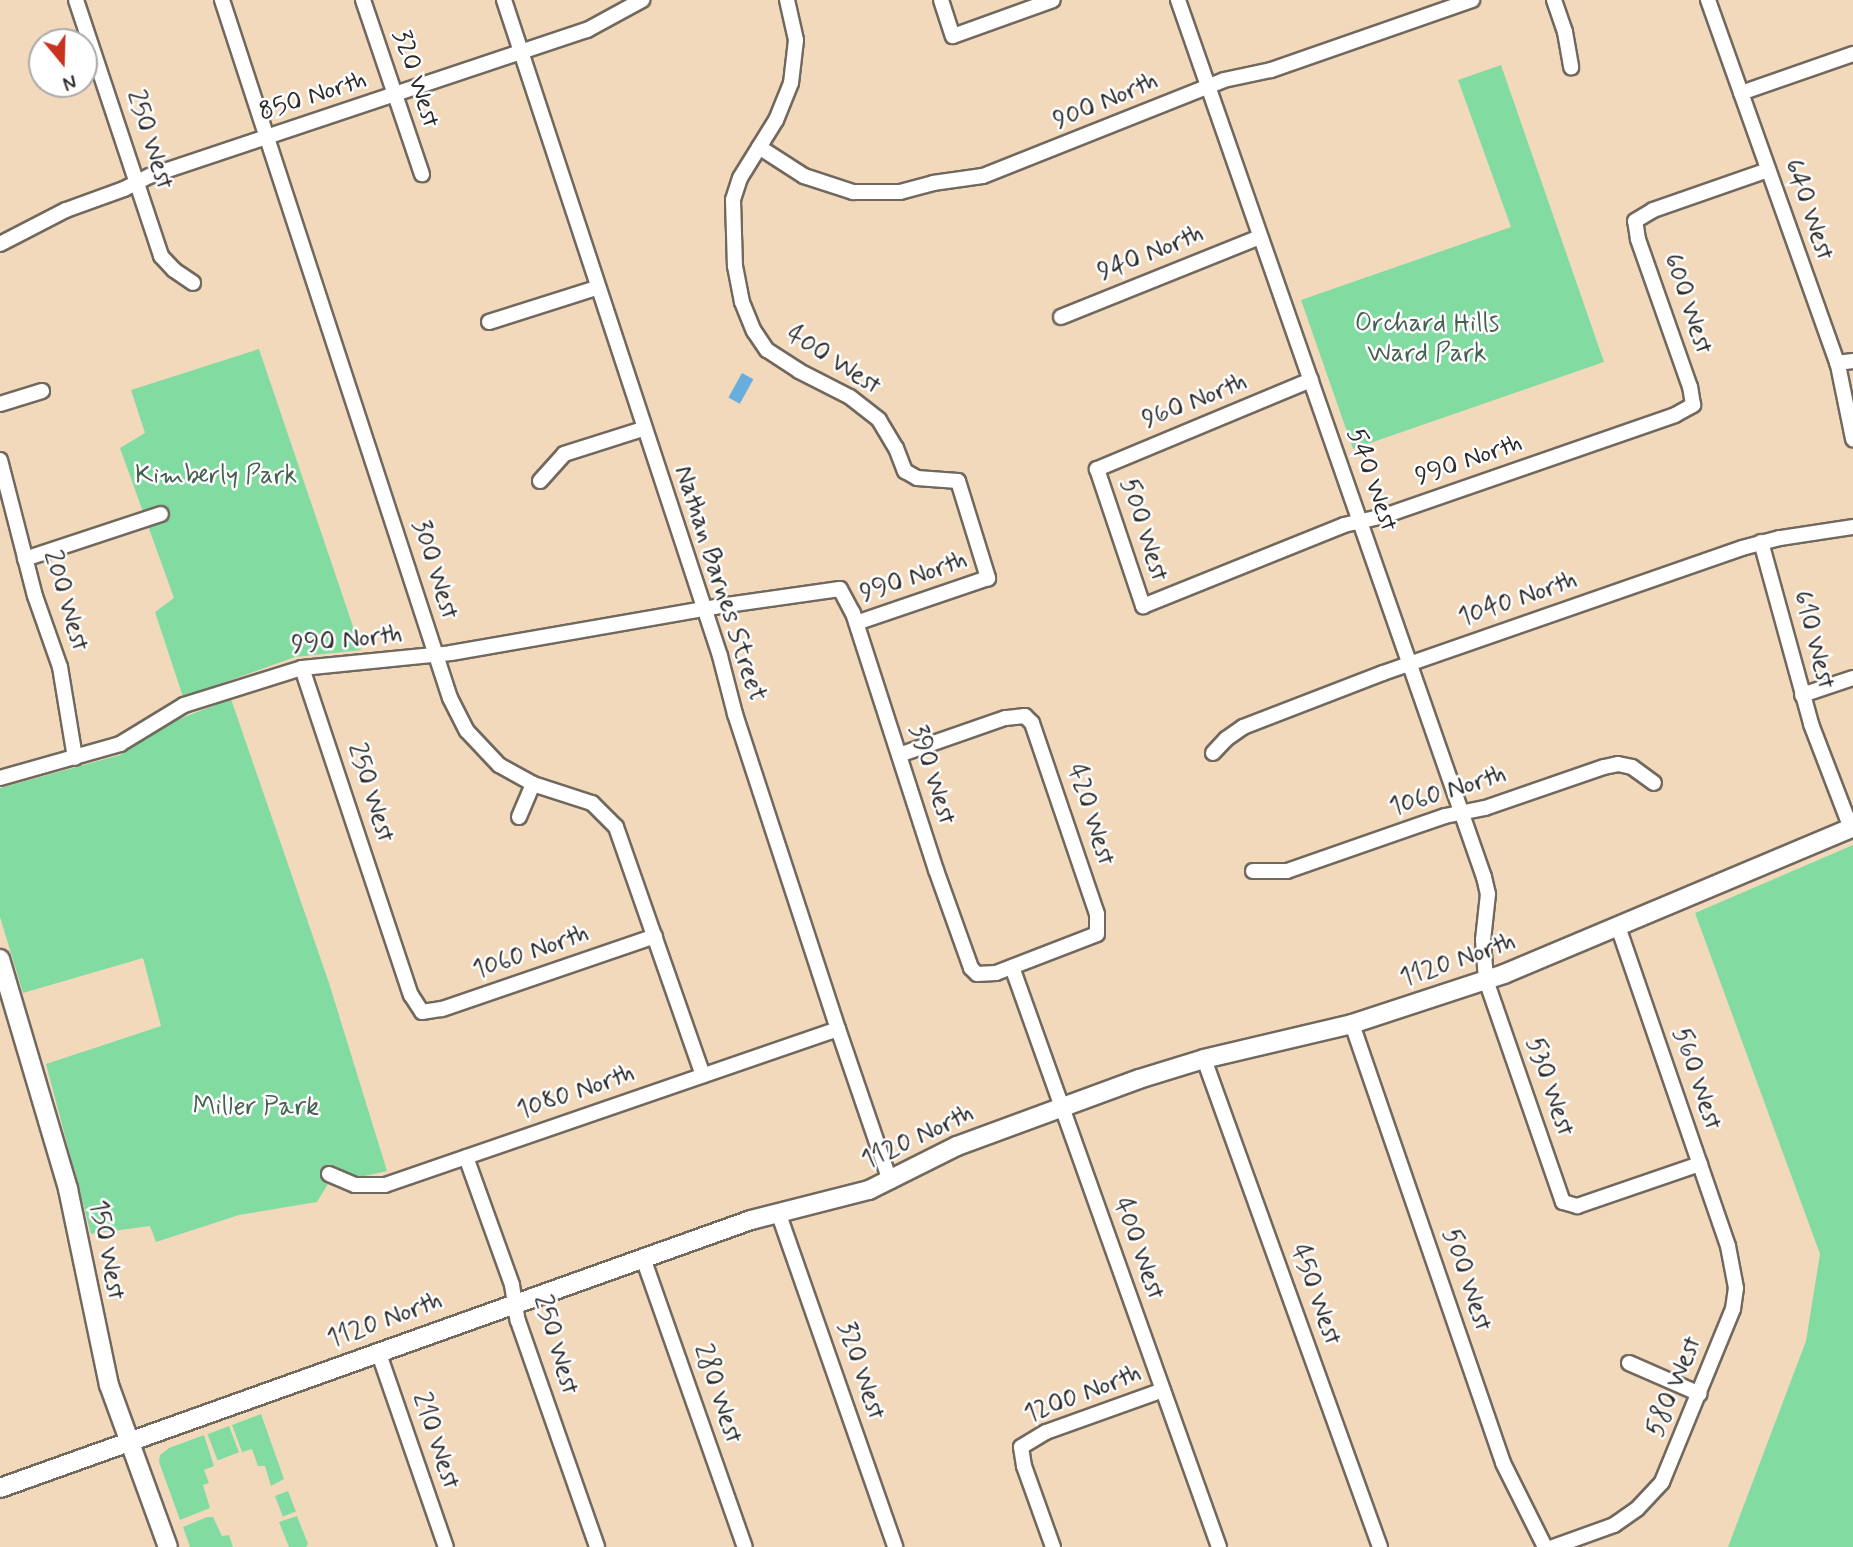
<!DOCTYPE html>
<style>
body{margin:0}
#map{position:relative;width:1853px;height:1547px;overflow:hidden;background:#f3d9bc;font-family:Mynerve,sans-serif}
div>[style]{position:absolute}
.green>*{inset:0;background:#82dca2;transform-origin:0 0}
.water>*{inset:0;background:#67addd;transform-origin:0 0}
.roads{filter:drop-shadow(2px 0 #71685e) drop-shadow(-2px 0 #71685e) drop-shadow(0 2px #71685e) drop-shadow(0 -2px #71685e)}
.minor>*{height:14px;margin:-7px;padding:0 7px;transform-origin:7px;border-radius:7px;background:#fff}
.tertiary>*{height:18px;margin:-9px;padding:0 9px;transform-origin:9px;border-radius:9px;background:#fff}
span{translate:-50% -50%;white-space:nowrap;text-align:center;line-height:1.15;-webkit-text-stroke:5px #fff;paint-order:stroke}
.street-label{font-size:26px;color:#2b2b2b}
.park-label{font-size:26px;color:#45604f}
.north{position:absolute;left:28px;top:28px;width:70px;height:70px;box-sizing:border-box;background:#fff;border:2px solid #aaa;border-radius:50%;rotate:161deg;font-size:19px;font-weight:700;line-height:28px;text-align:center;color:#2b2b2b}
.north::after{content:'';display:block;margin:auto;width:24px;height:32px;background:#c8321e;clip-path:polygon(50% 0,100% 100%,50% 72%,0 100%)}
</style>
<div id="map">
<div class="green">
<i style="clip-path:polygon(1501px 65px,1604px 362px,1353px 449px,1301px 300px,1511px 227px,1458px 80px)"></i>
<i style="clip-path:polygon(259px 349px,361px 650px,295px 657px,183px 697px,155px 612px,174px 598px,120px 448px,145px 433px,131px 390px)"></i>
<i style="clip-path:polygon(231px 699px,329px 983px,387px 1171px,328px 1184px,317px 1202px,239px 1215px,156px 1242px,150px 1226px,91px 1234px,46px 1064px,161px 1026px,143px 958px,23px 993px,0 917px,0 788px,120px 755px,174px 721px)"></i>
<i style="clip-path:polygon(1853px 845px,1853px 1547px,1728px 1547px,1806px 1341px,1820px 1254px,1695px 913px)"></i>
<i style="clip-path:polygon(261px 1414px,284px 1479px,271px 1486px,265px 1466px,258px 1466px,252px 1449px,242px 1452px,232px 1425px)"></i>
<i style="left:229px;top:1426px;width:28px;height:23px;rotate:69deg"></i>
<i style="clip-path:polygon(204px 1435px,214px 1466px,204px 1470px,209px 1483px,203px 1485px,210px 1508px,180px 1520px,159px 1462px,160px 1455px,169px 1448px)"></i>
<i style="left:288px;top:1491px;width:22px;height:14px;rotate:69deg"></i>
<i style="clip-path:polygon(297px 1516px,308px 1544px,306px 1547px,289px 1547px,279px 1522px)"></i>
<i style="clip-path:polygon(207px 1517px,213px 1517px,222px 1536px,229px 1535px,233px 1547px,190px 1547px,183px 1527px)"></i>
</div>
<div class="water">
<i style="left:742px;top:373px;width:13px;height:28px;rotate:29deg"></i>
</div>
<div class="roads">
<div class="minor">
<i style="left:76px;top:0;width:270px;rotate:71.6deg"></i>
<i style="left:161px;top:256px;width:19px;rotate:47deg"></i>
<i style="left:174px;top:270px;width:23px;rotate:34deg"></i>
<i style="left:222px;top:0;width:734px;rotate:71.91deg"></i>
<i style="left:450px;top:698px;width:37px;rotate:63deg"></i>
<i style="left:467px;top:731px;width:47px;rotate:46.7deg"></i>
<i style="left:499px;top:765px;width:39px;rotate:29deg"></i>
<i style="left:533px;top:784px;width:62px;rotate:17.9deg"></i>
<i style="left:592px;top:803px;width:34px;rotate:45deg"></i>
<i style="left:616px;top:827px;width:263px;rotate:70.7deg"></i>
<i style="left:363px;top:0;width:184px;rotate:71.3deg"></i>
<i style="left:504px;top:0;width:691px;rotate:71.77deg"></i>
<i style="left:720px;top:656px;width:60px;rotate:75.5deg"></i>
<i style="left:735px;top:714px;width:331px;rotate:71.9deg"></i>
<i style="left:838px;top:1029px;width:161px;rotate:71.1deg"></i>
<i style="left:787px;top:0;width:41px;rotate:77.3deg"></i>
<i style="left:796px;top:40px;width:43px;rotate:96.6deg"></i>
<i style="left:791px;top:83px;width:40px;rotate:112deg"></i>
<i style="left:776px;top:120px;width:68px;rotate:121.8deg"></i>
<i style="left:740px;top:178px;width:23px;rotate:108deg"></i>
<i style="left:733px;top:200px;width:66px;rotate:88.3deg"></i>
<i style="left:735px;top:266px;width:37px;rotate:79deg"></i>
<i style="left:742px;top:302px;width:31px;rotate:68deg"></i>
<i style="left:754px;top:331px;width:23px;rotate:56deg"></i>
<i style="left:767px;top:350px;width:38px;rotate:33deg"></i>
<i style="left:799px;top:371px;width:57px;rotate:27deg"></i>
<i style="left:850px;top:397px;width:37px;rotate:38deg"></i>
<i style="left:879px;top:420px;width:33px;rotate:59deg"></i>
<i style="left:896px;top:448px;width:25px;rotate:69deg"></i>
<i style="left:905px;top:471px;width:14px;rotate:30deg"></i>
<i style="left:917px;top:478px;width:41px;rotate:4.2deg"></i>
<i style="left:958px;top:481px;width:102px;rotate:72.8deg"></i>
<i style="left:988px;top:578px;width:139px;rotate:161.2deg"></i>
<i style="left:941px;top:0;width:38px;rotate:72deg"></i>
<i style="left:953px;top:36px;width:106px;rotate:-19.8deg"></i>
<i style="left:1178px;top:0;width:929px;rotate:70.77deg"></i>
<i style="left:1484px;top:877px;width:17px;rotate:77deg"></i>
<i style="left:1488px;top:894px;width:46px;rotate:96.2deg"></i>
<i style="left:1483px;top:940px;width:40px;rotate:85.7deg"></i>
<i style="left:1486px;top:980px;width:235px;rotate:70.9deg"></i>
<i style="left:1563px;top:1202px;width:15px;rotate:16deg"></i>
<i style="left:1577px;top:1206px;width:130px;rotate:-18.9deg"></i>
<i style="left:1554px;top:0;width:34px;rotate:71deg"></i>
<i style="left:1565px;top:32px;width:36px;rotate:80deg"></i>
<i style="left:1708px;top:0;width:387px;rotate:70.4deg"></i>
<i style="left:1838px;top:365px;width:76px;rotate:78.5deg"></i>
<i style="left:1741px;top:93px;width:119px;rotate:-19.2deg"></i>
<i style="left:759px;top:147px;width:54px;rotate:32.8deg"></i>
<i style="left:804px;top:176px;width:52px;rotate:18.1deg"></i>
<i style="left:853px;top:192px;width:47px"></i>
<i style="left:900px;top:192px;width:34px;rotate:-15deg"></i>
<i style="left:933px;top:183px;width:50px;rotate:-8deg"></i>
<i style="left:983px;top:176px;width:259px;rotate:-21.7deg"></i>
<i style="left:1224px;top:80px;width:48px;rotate:-12deg"></i>
<i style="left:1271px;top:70px;width:213px;rotate:-19.2deg"></i>
<i style="left:0;top:244px;width:74px;rotate:-27.3deg"></i>
<i style="left:66px;top:210px;width:62px;rotate:-19.9deg"></i>
<i style="left:124px;top:189px;width:29px;rotate:-27deg"></i>
<i style="left:150px;top:176px;width:461px;rotate:-18.5deg"></i>
<i style="left:587px;top:30px;width:63px;rotate:-28.6deg"></i>
<i style="left:1061px;top:317px;width:214px;rotate:-21.9deg"></i>
<i style="left:489px;top:322px;width:112px;rotate:-17.6deg"></i>
<i style="left:1837px;top:363px;width:16px;rotate:-7deg"></i>
<i style="left:1311px;top:380px;width:232px;rotate:157.4deg"></i>
<i style="left:1097px;top:469px;width:145px;rotate:71.4deg"></i>
<i style="left:1143px;top:606px;width:217px;rotate:-21.9deg"></i>
<i style="left:1344px;top:525px;width:41px;rotate:-12.7deg"></i>
<i style="left:1384px;top:516px;width:308px;rotate:-19.1deg"></i>
<i style="left:1675px;top:415px;width:21px;rotate:-29deg"></i>
<i style="left:1693px;top:405px;width:18px;rotate:-99deg"></i>
<i style="left:1690px;top:387px;width:157px;rotate:-109.4deg"></i>
<i style="left:1638px;top:239px;width:18px;rotate:-99deg"></i>
<i style="left:1635px;top:221px;width:21px;rotate:-31deg"></i>
<i style="left:1653px;top:210px;width:122px;rotate:-19.2deg"></i>
<i style="left:0;top:404px;width:44px;rotate:-17.2deg"></i>
<i style="left:0;top:460px;width:140px;rotate:75.6deg"></i>
<i style="left:35px;top:596px;width:75px;rotate:70.6deg"></i>
<i style="left:60px;top:667px;width:92px;rotate:80.6deg"></i>
<i style="left:540px;top:481px;width:36px;rotate:-48deg"></i>
<i style="left:564px;top:454px;width:83px;rotate:-17.6deg"></i>
<i style="left:1761px;top:542px;width:189px;rotate:74.6deg"></i>
<i style="left:1811px;top:724px;width:111px;rotate:69deg"></i>
<i style="left:25px;top:559px;width:143px;rotate:-18.3deg"></i>
<i style="left:302px;top:668px;width:345px;rotate:71.6deg"></i>
<i style="left:411px;top:995px;width:20px;rotate:57deg"></i>
<i style="left:422px;top:1012px;width:20px;rotate:-9deg"></i>
<i style="left:442px;top:1009px;width:225px;rotate:-18.9deg"></i>
<i style="left:1802px;top:695px;width:54px;rotate:-18.4deg"></i>
<i style="left:1213px;top:753px;width:19px;rotate:-47deg"></i>
<i style="left:1226px;top:739px;width:21px;rotate:-35deg"></i>
<i style="left:1243px;top:727px;width:150px;rotate:-21.1deg"></i>
<i style="left:1383px;top:673px;width:380px;rotate:-19.2deg"></i>
<i style="left:1742px;top:548px;width:39px;rotate:-15deg"></i>
<i style="left:1780px;top:538px;width:74px;rotate:-8.6deg"></i>
<i style="left:0;top:778px;width:125px;rotate:-15.8deg"></i>
<i style="left:120px;top:744px;width:75px;rotate:-31.4deg"></i>
<i style="left:184px;top:705px;width:124px;rotate:-17.4deg"></i>
<i style="left:302px;top:668px;width:150px;rotate:-5.7deg"></i>
<i style="left:451px;top:653px;width:273px;rotate:-9.9deg"></i>
<i style="left:720px;top:606px;width:121px;rotate:-8.1deg"></i>
<i style="left:840px;top:589px;width:27px;rotate:62deg"></i>
<i style="left:853px;top:613px;width:270px;rotate:72.1deg"></i>
<i style="left:936px;top:870px;width:104px;rotate:70.3deg"></i>
<i style="left:971px;top:968px;width:8px;rotate:45deg"></i>
<i style="left:977px;top:974px;width:19px;rotate:-3deg"></i>
<i style="left:996px;top:973px;width:108px;rotate:-21.1deg"></i>
<i style="left:1097px;top:934px;width:20px;rotate:-90deg"></i>
<i style="left:1097px;top:914px;width:202px;rotate:-108.8deg"></i>
<i style="left:1032px;top:723px;width:10px;rotate:-135deg"></i>
<i style="left:1025px;top:716px;width:20px;rotate:174deg"></i>
<i style="left:1005px;top:718px;width:112px;rotate:160.8deg"></i>
<i style="left:519px;top:817px;width:36px;rotate:-67deg"></i>
<i style="left:1253px;top:871px;width:34px"></i>
<i style="left:1287px;top:871px;width:167px;rotate:-19.2deg"></i>
<i style="left:1445px;top:816px;width:41px;rotate:-11.3deg"></i>
<i style="left:1485px;top:808px;width:126px;rotate:-19deg"></i>
<i style="left:1604px;top:767px;width:14px;rotate:-12deg"></i>
<i style="left:1618px;top:764px;width:14px;rotate:12deg"></i>
<i style="left:1632px;top:767px;width:27px;rotate:36deg"></i>
<i style="left:1012px;top:967px;width:616px;rotate:70.36deg"></i>
<i style="left:1352px;top:1024px;width:464px;rotate:71deg"></i>
<i style="left:1503px;top:1463px;width:94px;rotate:63.4deg"></i>
<i style="left:1204px;top:1059px;width:519px;rotate:70.17deg"></i>
<i style="left:466px;top:1157px;width:136px;rotate:70.2deg"></i>
<i style="left:512px;top:1285px;width:36px;rotate:81deg"></i>
<i style="left:518px;top:1321px;width:239px;rotate:70.7deg"></i>
<i style="left:329px;top:1174px;width:28px;rotate:23deg"></i>
<i style="left:355px;top:1185px;width:30px"></i>
<i style="left:385px;top:1185px;width:479px;rotate:-19deg"></i>
<i style="left:778px;top:1212px;width:355px;rotate:70.7deg"></i>
<i style="left:643px;top:1258px;width:306px;rotate:70.6deg"></i>
<i style="left:378px;top:1351px;width:207px;rotate:70.9deg"></i>
<i style="left:1629px;top:1363px;width:77px;rotate:23.6deg"></i>
<i style="left:1053px;top:1547px;width:86px;rotate:-109.7deg"></i>
<i style="left:1024px;top:1466px;width:19px;rotate:-99deg"></i>
<i style="left:1021px;top:1447px;width:29px;rotate:-31deg"></i>
<i style="left:1046px;top:1432px;width:124px;rotate:-19.7deg"></i>
<i style="left:1553px;top:1547px;width:65px;rotate:-19.8deg"></i>
<i style="left:1614px;top:1525px;width:28px;rotate:-35deg"></i>
<i style="left:1637px;top:1509px;width:37px;rotate:-47deg"></i>
<i style="left:1662px;top:1482px;width:187px;rotate:-67.7deg"></i>
<i style="left:1733px;top:1309px;width:21px;rotate:-82deg"></i>
<i style="left:1736px;top:1288px;width:43px;rotate:-100.8deg"></i>
<i style="left:1728px;top:1246px;width:337px;rotate:-109deg"></i>
</div>
<div class="tertiary">
<i style="left:0;top:959px;width:240px;rotate:73.5deg"></i>
<i style="left:68px;top:1189px;width:200px;rotate:78.2deg"></i>
<i style="left:109px;top:1385px;width:172px;rotate:70deg"></i>
<i style="left:0;top:1488px;width:797px;rotate:-19.64deg"></i>
<i style="left:751px;top:1220px;width:122px;rotate:-14.3deg"></i>
<i style="left:869px;top:1190px;width:98px;rotate:-26.6deg"></i>
<i style="left:957px;top:1146px;width:194px;rotate:-20.2deg"></i>
<i style="left:1139px;top:1079px;width:68px;rotate:-17.1deg"></i>
<i style="left:1204px;top:1059px;width:152px;rotate:-13.3deg"></i>
<i style="left:1352px;top:1024px;width:160px;rotate:-18.2deg"></i>
<i style="left:1504px;top:974px;width:379px;rotate:-22.8deg"></i>
</div>
</div>
<div class="street-label">
<span style="left:415px;top:79px;rotate:72deg">320 West</span>
<span style="left:313px;top:97px;rotate:-18deg">850 North</span>
<span style="left:1106px;top:102px;rotate:-23deg">900 North</span>
<span style="left:149px;top:140px;rotate:72deg">250 West</span>
<span style="left:1808px;top:210px;rotate:71deg">640 West</span>
<span style="left:1151px;top:254px;rotate:-22deg">940 North</span>
<span style="left:1687px;top:304px;rotate:71deg">600 West</span>
<span style="left:833px;top:361px;rotate:32deg">400 West</span>
<span style="left:1195px;top:402px;rotate:-22deg">960 North</span>
<span style="left:1469px;top:461px;rotate:-19deg">990 North</span>
<span style="left:1371px;top:480px;rotate:71deg">540 West</span>
<span style="left:1143px;top:530px;rotate:72deg">500 West</span>
<span style="left:434px;top:570px;rotate:72deg">300 West</span>
<span style="left:914px;top:578px;rotate:-19deg">990 North</span>
<span style="left:719px;top:584px;rotate:72deg">Nathan Barnes Street</span>
<span style="left:1518px;top:600px;rotate:-19deg">1040 North</span>
<span style="left:65px;top:601px;rotate:73deg">200 West</span>
<span style="left:1813px;top:640px;rotate:75deg">610 West</span>
<span style="left:347px;top:641px;rotate:-6deg">990 North</span>
<span style="left:931px;top:775px;rotate:72deg">390 West</span>
<span style="left:1448px;top:792px;rotate:-17deg">1060 North</span>
<span style="left:370px;top:793px;rotate:72deg">250 West</span>
<span style="left:1090px;top:815px;rotate:72deg">420 West</span>
<span style="left:531px;top:953px;rotate:-19deg">1060 North</span>
<span style="left:1458px;top:961px;rotate:-19deg">1120 North</span>
<span style="left:1696px;top:1079px;rotate:71deg">560 West</span>
<span style="left:1549px;top:1087px;rotate:71deg">530 West</span>
<span style="left:576px;top:1093px;rotate:-19deg">1080 North</span>
<span style="left:918px;top:1138px;rotate:-25deg">1120 North</span>
<span style="left:1138px;top:1249px;rotate:70deg">400 West</span>
<span style="left:106px;top:1250px;rotate:79deg">150 West</span>
<span style="left:1466px;top:1280px;rotate:71deg">500 West</span>
<span style="left:1315px;top:1295px;rotate:70deg">450 West</span>
<span style="left:385px;top:1321px;rotate:-20deg">1120 North</span>
<span style="left:555px;top:1345px;rotate:73deg">250 West</span>
<span style="left:860px;top:1371px;rotate:71deg">320 West</span>
<span style="left:1675px;top:1387px;rotate:-68deg">580 West</span>
<span style="left:717px;top:1394px;rotate:71deg">280 West</span>
<span style="left:1083px;top:1395px;rotate:-21deg">1200 North</span>
<span style="left:435px;top:1441px;rotate:71deg">210 West</span>
</div>
<div class="park-label">
<span style="left:1427px;top:340px">Orchard Hills<br>Ward Park</span>
<span style="left:216px;top:477px">Kimberly Park</span>
<span style="left:256px;top:1108px">Miller Park</span>
</div>
<div class="north">N</div>
</div>
